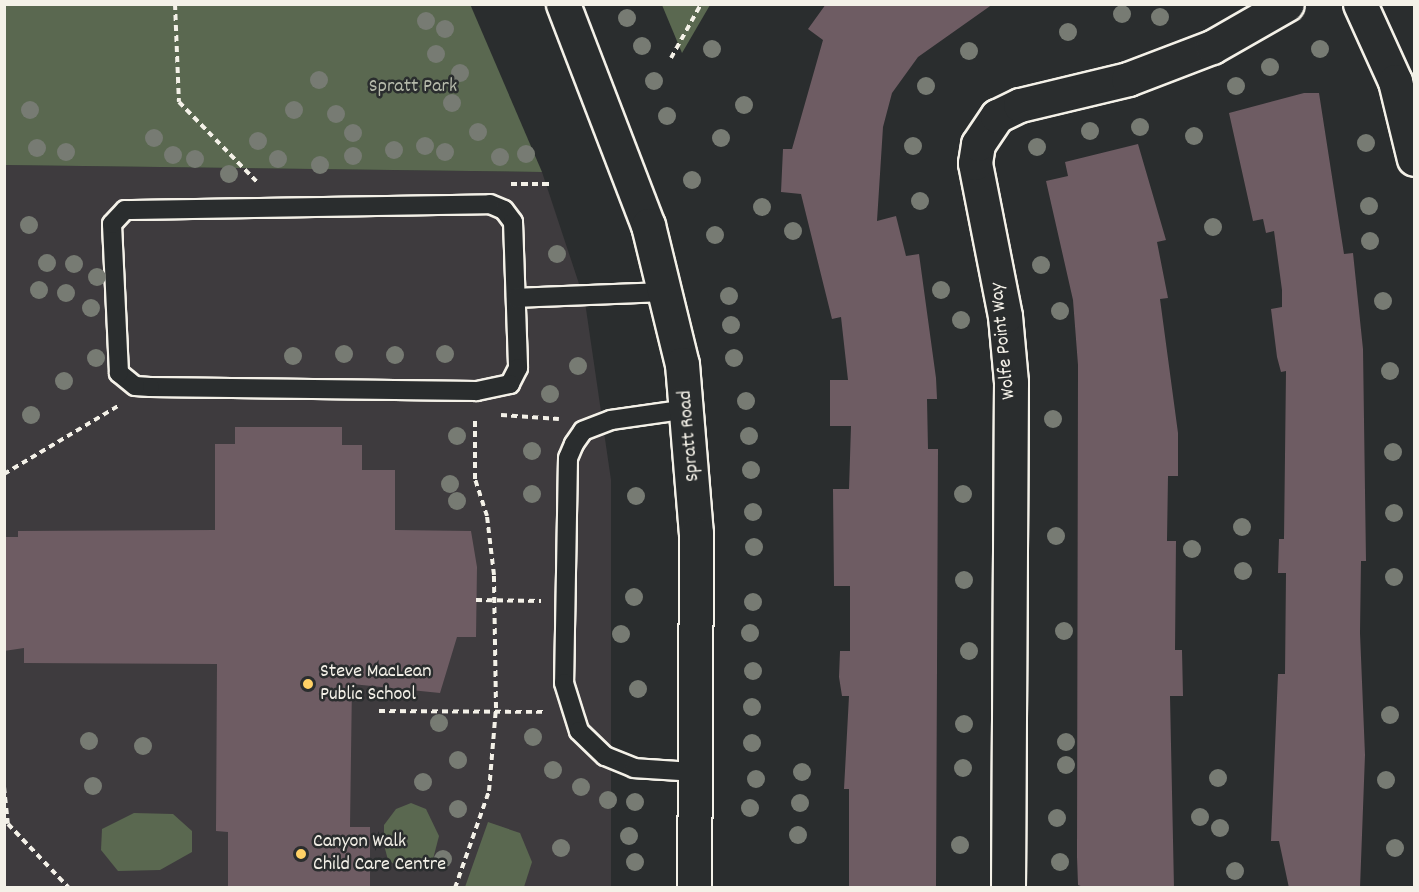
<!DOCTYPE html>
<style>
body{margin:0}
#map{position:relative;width:1419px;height:892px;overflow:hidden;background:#2a2d2e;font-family:Dekko,sans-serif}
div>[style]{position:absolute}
.built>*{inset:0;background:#3e3b3e}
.green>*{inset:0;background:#5a6850}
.building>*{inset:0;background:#6e5c63}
.path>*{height:4px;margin-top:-2px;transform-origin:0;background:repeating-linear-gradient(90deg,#f4f1e8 0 6px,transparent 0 10.5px)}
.roads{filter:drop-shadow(2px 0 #f4f1e8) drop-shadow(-2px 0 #f4f1e8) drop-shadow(0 2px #f4f1e8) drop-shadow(0 -2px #f4f1e8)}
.lane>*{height:18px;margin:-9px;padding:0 9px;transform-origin:9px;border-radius:9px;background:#2a2d2e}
.street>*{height:33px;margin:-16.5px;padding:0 16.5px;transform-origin:16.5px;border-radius:16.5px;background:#2a2d2e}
.secondary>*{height:33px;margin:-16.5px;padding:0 16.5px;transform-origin:16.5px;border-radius:16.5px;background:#2a2d2e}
.trees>*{width:18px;height:18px;margin:-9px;border-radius:50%;background:#777b73}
.dots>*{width:16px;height:16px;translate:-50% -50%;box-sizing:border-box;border:3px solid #2a2d2e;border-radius:50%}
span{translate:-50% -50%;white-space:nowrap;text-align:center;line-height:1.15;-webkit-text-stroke:5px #2a2d2e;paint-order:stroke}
.park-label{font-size:20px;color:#b6baab}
.street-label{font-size:20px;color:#f4f1e8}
.poi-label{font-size:20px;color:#f4f1e8}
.left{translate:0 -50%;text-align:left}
.frame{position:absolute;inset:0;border:6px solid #f4f1e8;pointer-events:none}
</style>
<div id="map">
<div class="built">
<i style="clip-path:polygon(5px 165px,542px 172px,585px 302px,611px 480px,611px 887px,5px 888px)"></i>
</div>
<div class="green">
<i style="clip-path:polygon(470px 4px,542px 172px,5px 165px,5px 5px)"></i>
<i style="clip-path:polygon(662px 5px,710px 5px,682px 53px)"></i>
<i style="clip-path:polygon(411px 803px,426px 809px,439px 836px,432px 863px,416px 870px,401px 869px,388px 860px,384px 845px,384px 825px,396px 809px)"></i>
<i style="clip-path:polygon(134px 813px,173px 814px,192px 831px,192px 852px,160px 870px,118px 871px,101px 850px,102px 829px)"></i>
<i style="clip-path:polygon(488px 822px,520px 833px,532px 862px,524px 887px,465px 887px)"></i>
</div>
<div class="building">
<i style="clip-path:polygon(826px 4px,993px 4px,918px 57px,892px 93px,883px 127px,877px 221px,896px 216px,906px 256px,919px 254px,936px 378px,937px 399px,927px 399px,928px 449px,938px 449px,936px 888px,849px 888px,849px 789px,844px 789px,849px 696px,842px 696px,839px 677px,840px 651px,850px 651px,850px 586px,834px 586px,833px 489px,849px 489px,851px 426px,830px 426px,830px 380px,848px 380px,841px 317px,832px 319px,801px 194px,781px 192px,783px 149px,792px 149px,823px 40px,808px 29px)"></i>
<i style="clip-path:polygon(1304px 93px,1319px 93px,1344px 254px,1353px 253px,1363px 349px,1366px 561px,1361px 561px,1360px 633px,1365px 755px,1360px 888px,1289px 888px,1279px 841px,1271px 841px,1278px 674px,1285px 674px,1286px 573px,1278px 573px,1279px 539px,1284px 539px,1286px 371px,1281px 372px,1277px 357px,1271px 309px,1282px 307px,1282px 290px,1274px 231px,1266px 233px,1263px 219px,1253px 221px,1229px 113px)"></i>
<i style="clip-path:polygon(1138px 144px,1166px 240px,1157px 242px,1168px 298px,1160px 299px,1178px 433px,1178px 476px,1168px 476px,1167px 541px,1176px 541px,1175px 650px,1182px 650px,1183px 696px,1170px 696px,1174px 888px,1086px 888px,1078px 885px,1077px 857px,1078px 365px,1073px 300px,1046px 181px,1068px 176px,1065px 162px)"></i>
<i style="clip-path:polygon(235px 427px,342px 427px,342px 445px,362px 445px,362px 470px,395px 470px,395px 530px,471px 531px,477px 567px,476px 637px,457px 637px,440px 693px,352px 684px,350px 827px,370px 827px,370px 888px,228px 888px,228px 832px,216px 831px,217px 664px,24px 663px,24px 648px,4px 651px,4px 537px,18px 537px,18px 531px,215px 530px,215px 444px,235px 444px)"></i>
</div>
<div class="path">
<i style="left:175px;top:4px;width:98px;rotate:87.7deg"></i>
<i style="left:179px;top:102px;width:112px;rotate:45.7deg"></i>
<i style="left:671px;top:58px;width:62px;rotate:-60.9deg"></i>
<i style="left:511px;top:184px;width:42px"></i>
<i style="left:501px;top:415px;width:58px;rotate:3.9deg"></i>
<i style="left:4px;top:474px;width:133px;rotate:-30.8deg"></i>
<i style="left:476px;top:600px;width:65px;rotate:0.9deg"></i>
<i style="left:379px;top:711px;width:167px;rotate:0.3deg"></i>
<i style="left:4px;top:787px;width:37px;rotate:84deg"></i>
<i style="left:8px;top:824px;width:88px;rotate:46.4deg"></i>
<i style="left:455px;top:888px;width:103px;rotate:-70.7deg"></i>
<i style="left:489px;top:791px;width:83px;rotate:-85.2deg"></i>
<i style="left:496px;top:708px;width:133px;rotate:-90.9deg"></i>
<i style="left:494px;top:575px;width:59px;rotate:-96.8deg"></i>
<i style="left:487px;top:516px;width:39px;rotate:-108deg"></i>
<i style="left:475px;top:479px;width:63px;rotate:-90deg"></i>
</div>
<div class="roads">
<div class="lane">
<i style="left:490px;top:204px;width:15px;rotate:23deg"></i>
<i style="left:504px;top:210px;width:15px;rotate:53deg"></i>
<i style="left:513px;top:222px;width:146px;rotate:88deg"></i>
<i style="left:518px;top:368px;width:18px;rotate:117deg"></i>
<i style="left:510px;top:384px;width:35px;rotate:168deg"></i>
<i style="left:476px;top:391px;width:326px;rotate:-179.3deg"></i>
<i style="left:150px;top:387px;width:15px;rotate:-176deg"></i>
<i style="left:135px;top:386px;width:21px;rotate:-141deg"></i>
<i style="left:119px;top:373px;width:149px;rotate:-92.7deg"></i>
<i style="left:112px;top:224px;width:19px;rotate:-47deg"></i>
<i style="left:125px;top:210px;width:365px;rotate:-0.9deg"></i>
<i style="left:516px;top:298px;width:152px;rotate:-2.3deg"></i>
<i style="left:688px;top:409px;width:78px;rotate:171.9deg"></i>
<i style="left:611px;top:420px;width:30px;rotate:159deg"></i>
<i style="left:583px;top:431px;width:16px;rotate:125deg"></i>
<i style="left:574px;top:444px;width:15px;rotate:113deg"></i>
<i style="left:568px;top:458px;width:225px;rotate:91deg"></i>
<i style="left:564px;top:683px;width:50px;rotate:72.6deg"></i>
<i style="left:579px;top:731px;width:36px;rotate:44deg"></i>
<i style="left:605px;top:756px;width:31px;rotate:22deg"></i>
<i style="left:634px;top:768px;width:61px;rotate:3.8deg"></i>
</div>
<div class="street">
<i style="left:1360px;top:4px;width:85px;rotate:65.6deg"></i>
<i style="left:1395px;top:81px;width:80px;rotate:76.3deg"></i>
<i style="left:1008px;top:888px;width:506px;rotate:-89.66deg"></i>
<i style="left:1011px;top:382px;width:66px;rotate:-95.2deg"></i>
<i style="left:1005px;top:316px;width:156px;rotate:-101.1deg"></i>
<i style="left:975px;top:163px;width:19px;rotate:-81deg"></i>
<i style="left:978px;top:144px;width:34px;rotate:-56deg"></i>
<i style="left:997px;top:116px;width:25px;rotate:-26deg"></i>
<i style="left:1020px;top:105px;width:111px;rotate:-13.5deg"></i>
<i style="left:1128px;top:79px;width:90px;rotate:-20.9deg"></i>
<i style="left:1212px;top:47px;width:86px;rotate:-29.8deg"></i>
</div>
<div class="secondary">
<i style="left:563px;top:4px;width:237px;rotate:69deg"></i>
<i style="left:648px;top:225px;width:143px;rotate:76.3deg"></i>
<i style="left:682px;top:364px;width:170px;rotate:85.3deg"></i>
<i style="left:696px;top:533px;width:355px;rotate:90.3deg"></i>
</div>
</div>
<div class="trees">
<i style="left:1122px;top:14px"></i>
<i style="left:1160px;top:17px"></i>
<i style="left:627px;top:18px"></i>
<i style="left:426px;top:21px"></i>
<i style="left:445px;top:29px"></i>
<i style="left:1068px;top:32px"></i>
<i style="left:642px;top:46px"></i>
<i style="left:712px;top:49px"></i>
<i style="left:1320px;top:49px"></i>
<i style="left:969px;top:51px"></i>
<i style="left:436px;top:54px"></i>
<i style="left:1270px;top:67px"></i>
<i style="left:460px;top:73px"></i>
<i style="left:319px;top:80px"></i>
<i style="left:654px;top:81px"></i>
<i style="left:926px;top:86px"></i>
<i style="left:1236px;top:86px"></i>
<i style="left:452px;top:103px"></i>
<i style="left:744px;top:105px"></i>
<i style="left:30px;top:110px"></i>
<i style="left:294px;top:110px"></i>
<i style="left:336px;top:114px"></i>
<i style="left:667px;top:116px"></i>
<i style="left:1140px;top:127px"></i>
<i style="left:1090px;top:131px"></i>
<i style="left:478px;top:132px"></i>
<i style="left:353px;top:133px"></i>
<i style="left:1194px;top:136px"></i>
<i style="left:154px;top:138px"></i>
<i style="left:721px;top:138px"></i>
<i style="left:258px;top:141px"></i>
<i style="left:1366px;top:143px"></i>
<i style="left:425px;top:146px"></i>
<i style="left:913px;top:146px"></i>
<i style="left:1037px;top:147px"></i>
<i style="left:37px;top:148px"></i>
<i style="left:394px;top:150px"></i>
<i style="left:66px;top:152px"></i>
<i style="left:445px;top:152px"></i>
<i style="left:526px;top:154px"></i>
<i style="left:173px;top:155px"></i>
<i style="left:353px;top:156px"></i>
<i style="left:500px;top:157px"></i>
<i style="left:195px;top:159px"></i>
<i style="left:278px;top:159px"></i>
<i style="left:320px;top:165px"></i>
<i style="left:229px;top:174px"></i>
<i style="left:692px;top:180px"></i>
<i style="left:920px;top:201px"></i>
<i style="left:1369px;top:206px"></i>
<i style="left:762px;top:207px"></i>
<i style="left:29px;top:225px"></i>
<i style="left:1213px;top:227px"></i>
<i style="left:793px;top:231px"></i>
<i style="left:715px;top:235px"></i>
<i style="left:1370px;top:241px"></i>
<i style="left:557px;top:254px"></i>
<i style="left:47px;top:263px"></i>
<i style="left:74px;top:264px"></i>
<i style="left:1041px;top:265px"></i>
<i style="left:97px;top:277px"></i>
<i style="left:39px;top:290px"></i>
<i style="left:941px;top:290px"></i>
<i style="left:66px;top:293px"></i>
<i style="left:729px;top:296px"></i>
<i style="left:1383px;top:301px"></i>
<i style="left:91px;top:308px"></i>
<i style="left:1060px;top:311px"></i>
<i style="left:961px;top:320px"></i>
<i style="left:731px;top:325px"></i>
<i style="left:344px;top:354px"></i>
<i style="left:445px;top:354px"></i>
<i style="left:395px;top:355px"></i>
<i style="left:293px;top:356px"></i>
<i style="left:96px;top:358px"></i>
<i style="left:734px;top:358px"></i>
<i style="left:578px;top:366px"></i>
<i style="left:1390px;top:371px"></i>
<i style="left:64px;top:381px"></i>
<i style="left:550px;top:394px"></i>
<i style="left:746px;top:401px"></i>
<i style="left:31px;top:415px"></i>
<i style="left:1053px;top:419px"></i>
<i style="left:457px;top:436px"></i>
<i style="left:749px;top:436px"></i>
<i style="left:532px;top:451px"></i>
<i style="left:1393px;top:452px"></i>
<i style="left:751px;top:470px"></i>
<i style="left:450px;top:484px"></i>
<i style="left:532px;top:494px"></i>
<i style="left:963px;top:494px"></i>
<i style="left:636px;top:496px"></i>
<i style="left:457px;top:501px"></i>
<i style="left:753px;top:512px"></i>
<i style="left:1394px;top:513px"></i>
<i style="left:1242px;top:527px"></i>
<i style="left:1056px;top:536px"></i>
<i style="left:754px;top:547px"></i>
<i style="left:1192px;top:549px"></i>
<i style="left:1243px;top:571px"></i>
<i style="left:1394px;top:577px"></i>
<i style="left:964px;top:580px"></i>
<i style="left:634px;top:597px"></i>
<i style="left:753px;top:602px"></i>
<i style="left:1064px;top:631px"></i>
<i style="left:750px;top:633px"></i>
<i style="left:621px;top:634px"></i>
<i style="left:969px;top:651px"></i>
<i style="left:753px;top:671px"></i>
<i style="left:638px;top:689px"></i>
<i style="left:752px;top:707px"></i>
<i style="left:1390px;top:715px"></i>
<i style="left:439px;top:723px"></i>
<i style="left:964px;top:724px"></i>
<i style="left:533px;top:737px"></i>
<i style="left:89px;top:741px"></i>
<i style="left:1066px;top:742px"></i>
<i style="left:752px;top:743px"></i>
<i style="left:143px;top:746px"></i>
<i style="left:458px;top:760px"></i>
<i style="left:1066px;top:765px"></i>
<i style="left:963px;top:768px"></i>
<i style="left:553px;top:770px"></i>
<i style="left:802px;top:772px"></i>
<i style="left:1218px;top:778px"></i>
<i style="left:756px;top:779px"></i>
<i style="left:1386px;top:780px"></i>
<i style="left:423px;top:782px"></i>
<i style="left:93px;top:786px"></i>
<i style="left:581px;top:787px"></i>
<i style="left:608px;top:800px"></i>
<i style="left:635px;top:802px"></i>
<i style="left:800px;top:803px"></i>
<i style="left:750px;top:808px"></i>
<i style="left:458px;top:809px"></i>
<i style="left:1200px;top:817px"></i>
<i style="left:1057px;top:818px"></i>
<i style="left:1220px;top:828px"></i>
<i style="left:798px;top:835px"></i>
<i style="left:629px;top:836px"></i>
<i style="left:960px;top:845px"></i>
<i style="left:561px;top:848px"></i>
<i style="left:1395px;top:848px"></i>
<i style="left:443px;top:859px"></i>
<i style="left:635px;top:862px"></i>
<i style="left:1060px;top:862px"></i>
<i style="left:1235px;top:871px"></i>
</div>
<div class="dots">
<i style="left:308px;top:684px;background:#ffd166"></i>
<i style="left:301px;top:854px;background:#ffd166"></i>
</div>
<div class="park-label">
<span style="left:413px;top:87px">Spratt Park</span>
</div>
<div class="street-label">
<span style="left:1004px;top:341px;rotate:-96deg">Wolfe Point Way</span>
<span style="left:690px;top:436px;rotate:-95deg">Spratt Road</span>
</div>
<div class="poi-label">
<span class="left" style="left:320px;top:684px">Steve MacLean<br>Public School</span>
<span class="left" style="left:313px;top:854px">Canyon Walk<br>Child Care Centre</span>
</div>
<div class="frame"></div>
</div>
